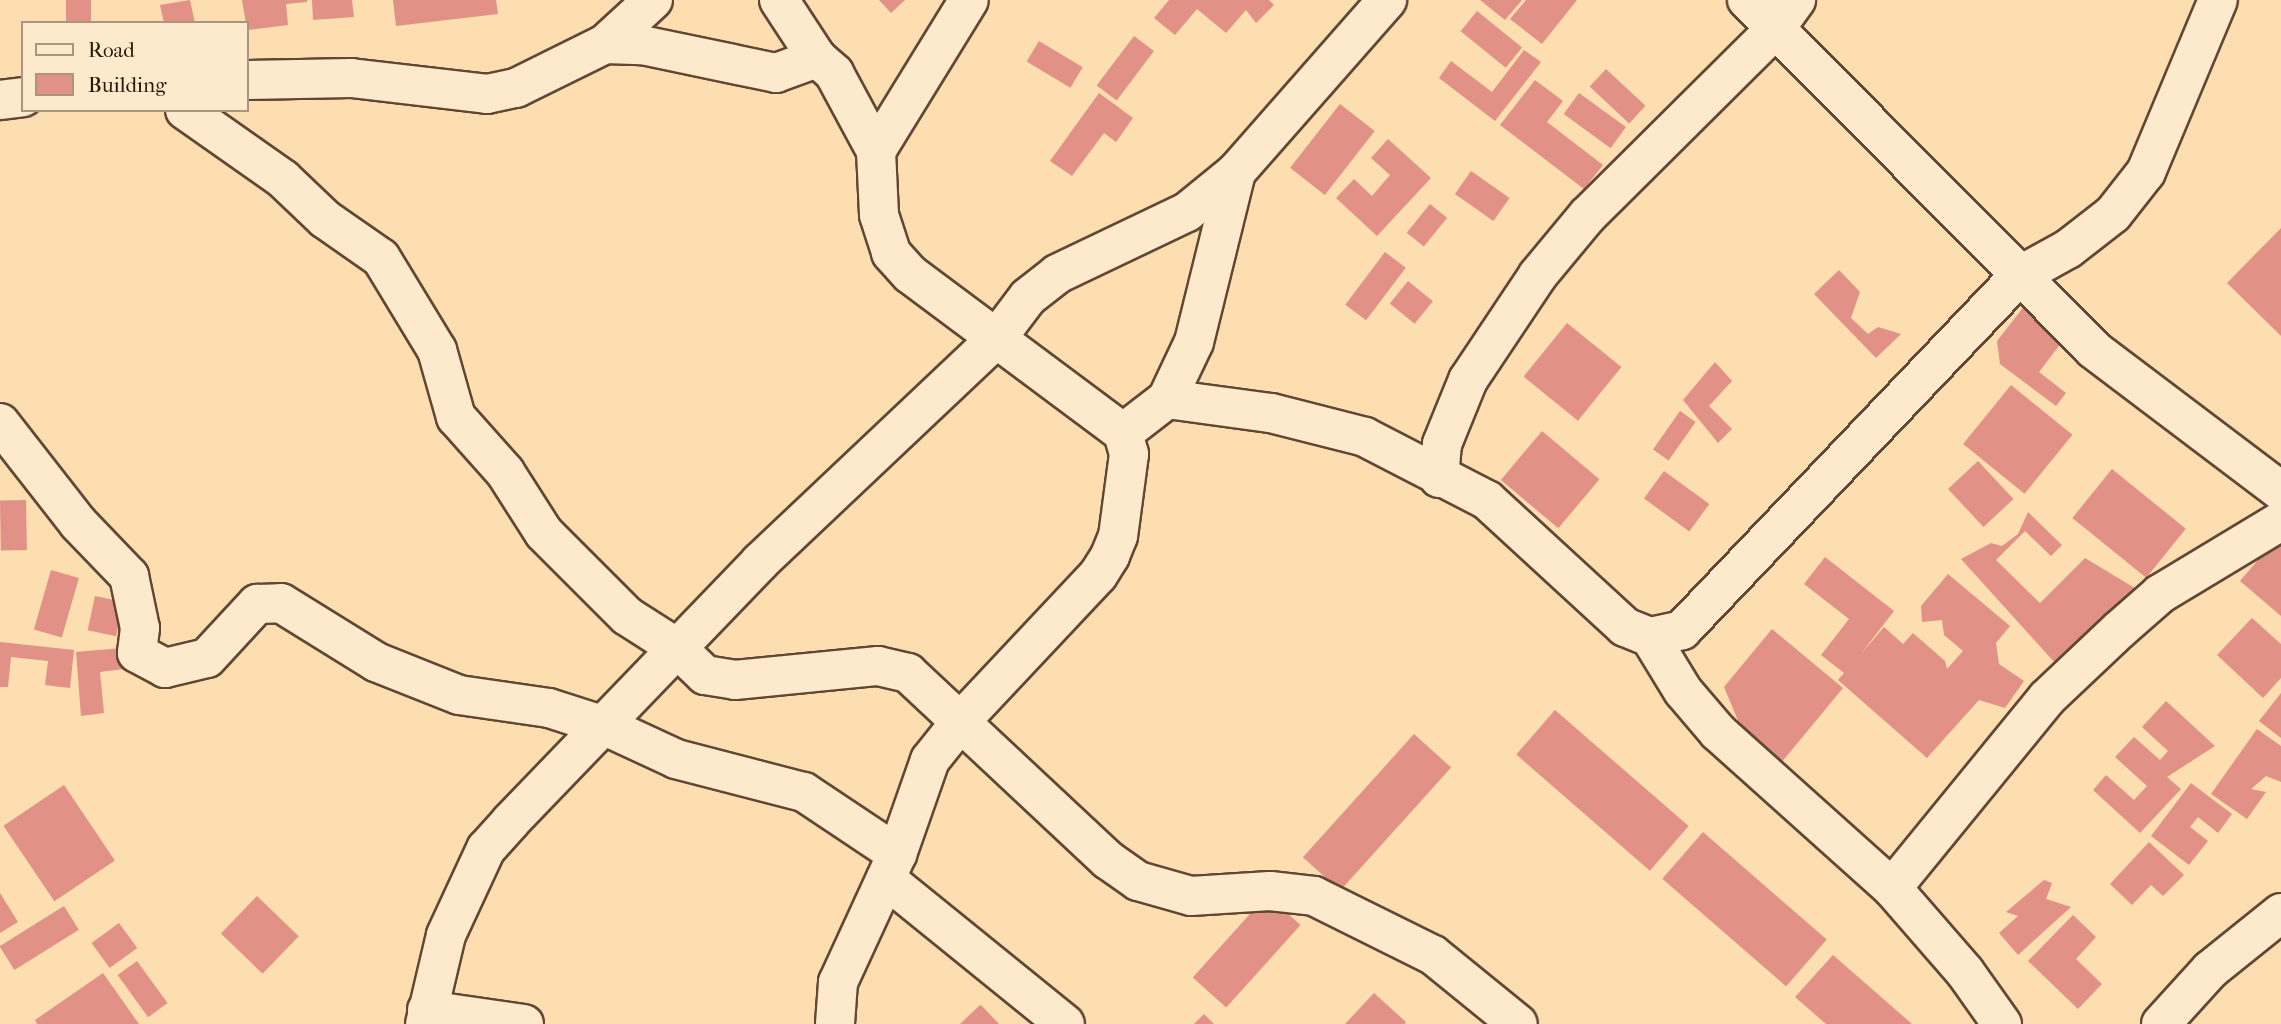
<!DOCTYPE html>
<style>
body{margin:0}
#map{position:relative;width:2281px;height:1024px;overflow:hidden;background:#fcdeb0;font-family:"IM FELL French Canon",serif}
div>[style]{position:absolute}
.building>*{inset:0;background:#e19186;transform-origin:0 0}
.roads{filter:drop-shadow(2px 0 #614734) drop-shadow(-2px 0 #614734) drop-shadow(0 2px #614734) drop-shadow(0 -2px #614734)}
.minor>*{height:38px;margin:-19px;padding:0 19px;transform-origin:19px;border-radius:19px;background:#fdeacc}
span{translate:-50% -50%;white-space:nowrap;text-align:center;line-height:1.15;-webkit-text-stroke:5px #fdeacc;paint-order:stroke}
.legend{position:absolute;left:21px;top:21px;width:228px;height:91px;box-sizing:border-box;background:#fdeacc;border:2px solid #aa957e;margin:0;padding:9px 12px;list-style:none;font-size:21px;color:#2d150a}
.legend li{display:flex;align-items:center;gap:14px;height:35px}
.legend b{width:35px;border:2px solid #aa957e}
</style>
<div id="map">
<div class="building">
<i style="left:66px;top:0;width:25px;height:23px"></i>
<i style="clip-path:polygon(190px 0,195px 23px,164px 23px,160px 5px)"></i>
<i style="clip-path:polygon(242px 0,307px 0,307px 2px,286px 4px,288px 25px,247px 30px)"></i>
<i style="clip-path:polygon(312px 0,352px 0,354px 17px,313px 20px)"></i>
<i style="clip-path:polygon(393px 0,496px 0,498px 14px,396px 26px)"></i>
<i style="clip-path:polygon(879px 0,905px 0,891px 13px)"></i>
<i style="clip-path:polygon(1169px 0,1269px 0,1274px 5px,1256px 23px,1246px 10px,1226px 33px,1197px 9px,1175px 35px,1154px 18px)"></i>
<i style="clip-path:polygon(1480px 0,1522px 0,1505px 20px)"></i>
<i style="clip-path:polygon(1526px 0,1577px 0,1542px 44px,1510px 19px)"></i>
<i style="left:1477px;top:11px;width:58px;height:26px;rotate:39deg"></i>
<i style="left:1134px;top:36px;width:25px;height:62px;rotate:37deg"></i>
<i style="left:1039px;top:41px;width:51px;height:24px;rotate:31deg"></i>
<i style="clip-path:polygon(1524px 50px,1541px 62px,1495px 121px,1439px 78px,1451px 61px,1492px 92px)"></i>
<i style="left:1606px;top:69px;width:54px;height:24px;rotate:43deg"></i>
<i style="clip-path:polygon(1535px 80px,1563px 101px,1547px 122px,1603px 165px,1584px 189px,1500px 125px)"></i>
<i style="clip-path:polygon(1099px 93px,1133px 118px,1116px 142px,1104px 133px,1072px 176px,1050px 161px)"></i>
<i style="left:1579px;top:93px;width:58px;height:26px;rotate:36deg"></i>
<i style="left:1340px;top:104px;width:44px;height:81px;rotate:38deg"></i>
<i style="clip-path:polygon(1388px 139px,1431px 178px,1377px 236px,1336px 198px,1354px 179px,1372px 196px,1390px 175px,1371px 158px)"></i>
<i style="left:1471px;top:171px;width:47px;height:28px;rotate:35deg"></i>
<i style="left:1430px;top:204px;width:22px;height:37px;rotate:39deg"></i>
<i style="clip-path:polygon(2281px 228px,2281px 336px,2227px 283px)"></i>
<i style="left:1385px;top:252px;width:26px;height:66px;rotate:37deg"></i>
<i style="clip-path:polygon(1839px 270px,1860px 292px,1851px 318px,1868px 334px,1878px 327px,1901px 334px,1876px 358px,1814px 294px)"></i>
<i style="left:1408px;top:281px;width:32px;height:29px;rotate:39deg"></i>
<i style="clip-path:polygon(2029px 300px,2062px 342px,2039px 372px,2066px 393px,2056px 406px,2000px 364px,1997px 341px)"></i>
<i style="left:1567px;top:323px;width:70px;height:69px;rotate:39deg"></i>
<i style="clip-path:polygon(1715px 362px,1732px 381px,1709px 406px,1732px 429px,1718px 443px,1683px 400px)"></i>
<i style="left:2011px;top:385px;width:79px;height:76px;rotate:39deg"></i>
<i style="left:1680px;top:411px;width:19px;height:47px;rotate:35deg"></i>
<i style="left:1542px;top:431px;width:75px;height:64px;rotate:40deg"></i>
<i style="left:1978px;top:461px;width:52px;height:41px;rotate:47deg"></i>
<i style="left:2112px;top:469px;width:95px;height:63px;rotate:39deg"></i>
<i style="left:1664px;top:471px;width:56px;height:34px;rotate:36deg"></i>
<i style="left:26px;top:500px;width:50px;height:26px;rotate:89deg"></i>
<i style="clip-path:polygon(2028px 512px,2062px 545px,2051px 556px,2025px 531px,1996px 560px,2040px 603px,2085px 558px,2138px 590px,2056px 664px,1961px 559px,1991px 543px,2002px 546px,2018px 534px)"></i>
<i style="clip-path:polygon(2281px 533px,2281px 616px,2240px 581px)"></i>
<i style="clip-path:polygon(1825px 557px,1894px 611px,1860px 655px,1884px 627px,1903px 644px,1913px 633px,1945px 661px,1947px 669px,1963px 651px,1944px 635px,1942px 620px,1922px 622px,1921px 606px,1948px 574px,2010px 626px,1996px 643px,1999px 664px,2024px 681px,2005px 708px,1979px 700px,1927px 758px,1838px 680px,1844px 673px,1821px 655px,1849px 619px,1804px 584px)"></i>
<i style="left:51px;top:570px;width:29px;height:62px;rotate:16deg"></i>
<i style="left:95px;top:596px;width:29px;height:35px;rotate:12deg"></i>
<i style="clip-path:polygon(2252px 618px,2281px 644px,2281px 678px,2263px 698px,2217px 655px)"></i>
<i style="clip-path:polygon(1772px 629px,1843px 688px,1781px 763px,1742px 730px,1724px 687px)"></i>
<i style="clip-path:polygon(0 642px,74px 650px,70px 688px,45px 685px,48px 661px,11px 657px,8px 687px,0 687px)"></i>
<i style="clip-path:polygon(122px 648px,124px 669px,100px 672px,104px 713px,81px 716px,76px 652px)"></i>
<i style="clip-path:polygon(2281px 693px,2281px 738px,2259px 721px)"></i>
<i style="clip-path:polygon(2166px 701px,2215px 746px,2167px 777px,2181px 789px,2140px 833px,2093px 790px,2106px 775px,2134px 800px,2147px 786px,2115px 757px,2134px 737px,2160px 760px,2168px 751px,2142px 727px)"></i>
<i style="left:1555px;top:710px;width:177px;height:59px;rotate:41deg"></i>
<i style="clip-path:polygon(2257px 729px,2281px 746px,2281px 782px,2266px 776px,2251px 789px,2266px 792px,2247px 819px,2211px 794px)"></i>
<i style="left:1414px;top:734px;width:50px;height:166px;rotate:42deg"></i>
<i style="clip-path:polygon(2191px 783px,2232px 814px,2218px 833px,2198px 817px,2190px 827px,2208px 841px,2189px 865px,2151px 836px)"></i>
<i style="left:64px;top:785px;width:91px;height:73px;rotate:56deg"></i>
<i style="left:1703px;top:832px;width:164px;height:62px;rotate:41deg"></i>
<i style="clip-path:polygon(2149px 842px,2184px 875px,2163px 896px,2151px 885px,2132px 905px,2110px 884px)"></i>
<i style="clip-path:polygon(2044px 880px,2052px 883px,2046px 899px,2071px 907px,2018px 955px,1999px 933px,2018px 916px,2006px 912px)"></i>
<i style="clip-path:polygon(0 893px,18px 922px,0 933px)"></i>
<i style="left:1267px;top:895px;width:45px;height:111px;rotate:42deg"></i>
<i style="left:257px;top:896px;width:58px;height:52px;rotate:44deg"></i>
<i style="left:64px;top:906px;width:28px;height:76px;rotate:58deg"></i>
<i style="clip-path:polygon(2073px 915px,2096px 937px,2076px 959px,2102px 984px,2078px 1009px,2028px 961px)"></i>
<i style="left:119px;top:923px;width:31px;height:34px;rotate:54deg"></i>
<i style="clip-path:polygon(1833px 955px,1912px 1024px,1826px 1024px,1795px 997px)"></i>
<i style="left:137px;top:961px;width:52px;height:24px;rotate:54deg"></i>
<i style="clip-path:polygon(103px 973px,139px 1024px,37px 1024px,35px 1020px)"></i>
<i style="clip-path:polygon(1374px 993px,1406px 1022px,1405px 1024px,1345px 1024px)"></i>
<i style="clip-path:polygon(981px 1005px,999px 1024px,960px 1024px,979px 1006px)"></i>
<i style="clip-path:polygon(1204px 1014px,1214px 1024px,1194px 1024px)"></i>
</div>
<div class="roads">
<div class="minor">
<i style="left:779px;top:0;width:69px;rotate:56.8deg"></i>
<i style="left:1747px;top:0;width:491px;rotate:45.2deg"></i>
<i style="left:2093px;top:349px;width:236px;rotate:37.1deg"></i>
<i style="left:605px;top:44px;width:65px;rotate:-42.5deg"></i>
<i style="left:247px;top:80px;width:104px;rotate:-1.1deg"></i>
<i style="left:351px;top:78px;width:137px;rotate:6.7deg"></i>
<i style="left:487px;top:94px;width:30px;rotate:-12deg"></i>
<i style="left:516px;top:88px;width:99px;rotate:-26.3deg"></i>
<i style="left:605px;top:44px;width:37px;rotate:2deg"></i>
<i style="left:642px;top:45px;width:137px;rotate:11.8deg"></i>
<i style="left:776px;top:73px;width:44px;rotate:-20.1deg"></i>
<i style="left:817px;top:58px;width:23px;rotate:41deg"></i>
<i style="left:834px;top:73px;width:89px;rotate:61.7deg"></i>
<i style="left:876px;top:151px;width:64px;rotate:87.3deg"></i>
<i style="left:879px;top:215px;width:40px;rotate:72deg"></i>
<i style="left:891px;top:253px;width:28px;rotate:48deg"></i>
<i style="left:910px;top:274px;width:266px;rotate:36.7deg"></i>
<i style="left:1123px;top:433px;width:22px;rotate:74deg"></i>
<i style="left:1129px;top:454px;width:83px;rotate:97.6deg"></i>
<i style="left:1118px;top:536px;width:22px;rotate:112deg"></i>
<i style="left:1110px;top:556px;width:22px;rotate:122deg"></i>
<i style="left:1098px;top:575px;width:199px;rotate:133.2deg"></i>
<i style="left:962px;top:720px;width:51px;rotate:128.7deg"></i>
<i style="left:930px;top:760px;width:100px;rotate:109.3deg"></i>
<i style="left:897px;top:854px;width:141px;rotate:114.7deg"></i>
<i style="left:838px;top:982px;width:42px;rotate:94.1deg"></i>
<i style="left:0;top:100px;width:23px;rotate:-7deg"></i>
<i style="left:185px;top:110px;width:120px;rotate:35.1deg"></i>
<i style="left:283px;top:179px;width:58px;rotate:43.6deg"></i>
<i style="left:325px;top:219px;width:68px;rotate:34.9deg"></i>
<i style="left:381px;top:258px;width:108px;rotate:58.7deg"></i>
<i style="left:437px;top:350px;width:70px;rotate:74.2deg"></i>
<i style="left:456px;top:417px;width:74px;rotate:48.3deg"></i>
<i style="left:505px;top:472px;width:72px;rotate:57.4deg"></i>
<i style="left:544px;top:533px;width:117px;rotate:45deg"></i>
<i style="left:627px;top:616px;width:59px;rotate:32.6deg"></i>
<i style="left:677px;top:648px;width:39px;rotate:44deg"></i>
<i style="left:705px;top:675px;width:30px;rotate:9deg"></i>
<i style="left:735px;top:680px;width:144px;rotate:-5.6deg"></i>
<i style="left:878px;top:666px;width:31px;rotate:13deg"></i>
<i style="left:908px;top:673px;width:274px;rotate:43.1deg"></i>
<i style="left:1108px;top:860px;width:37px;rotate:35deg"></i>
<i style="left:1138px;top:881px;width:55px;rotate:15.8deg"></i>
<i style="left:1191px;top:896px;width:79px;rotate:-3.6deg"></i>
<i style="left:1270px;top:891px;width:44px;rotate:6.5deg"></i>
<i style="left:1314px;top:896px;width:133px;rotate:26.4deg"></i>
<i style="left:1433px;top:955px;width:109px;rotate:39.1deg"></i>
<i style="left:876px;top:151px;width:177px;rotate:-58.4deg"></i>
<i style="left:1167px;top:399px;width:105px;rotate:7.7deg"></i>
<i style="left:1271px;top:413px;width:97px;rotate:14.3deg"></i>
<i style="left:1365px;top:437px;width:137px;rotate:27.3deg"></i>
<i style="left:1487px;top:500px;width:188px;rotate:42.6deg"></i>
<i style="left:1625px;top:627px;width:27px;rotate:22deg"></i>
<i style="left:1650px;top:637px;width:33px;rotate:-12deg"></i>
<i style="left:1682px;top:630px;width:489px;rotate:-46.4deg"></i>
<i style="left:2019px;top:276px;width:56px;rotate:-28.9deg"></i>
<i style="left:2068px;top:249px;width:57px;rotate:-37.9deg"></i>
<i style="left:2113px;top:214px;width:53px;rotate:-51.8deg"></i>
<i style="left:2146px;top:172px;width:186px;rotate:-67.3deg"></i>
<i style="left:0;top:423px;width:127px;rotate:52deg"></i>
<i style="left:78px;top:523px;width:74px;rotate:46.1deg"></i>
<i style="left:129px;top:576px;width:53px;rotate:78.1deg"></i>
<i style="left:140px;top:628px;width:25px;rotate:97deg"></i>
<i style="left:137px;top:653px;width:32px;rotate:28deg"></i>
<i style="left:165px;top:668px;width:43px;rotate:-13.4deg"></i>
<i style="left:207px;top:658px;width:74px;rotate:-47.2deg"></i>
<i style="left:257px;top:604px;width:24px;rotate:-2deg"></i>
<i style="left:281px;top:603px;width:112px;rotate:31.8deg"></i>
<i style="left:376px;top:662px;width:89px;rotate:21.7deg"></i>
<i style="left:459px;top:695px;width:91px;rotate:8.2deg"></i>
<i style="left:549px;top:708px;width:59px;rotate:17.8deg"></i>
<i style="left:605px;top:726px;width:78px;rotate:24.9deg"></i>
<i style="left:676px;top:759px;width:132px;rotate:14.5deg"></i>
<i style="left:804px;top:792px;width:112px;rotate:33.7deg"></i>
<i style="left:1123px;top:433px;width:56px;rotate:-37.7deg"></i>
<i style="left:1167px;top:399px;width:63px;rotate:-64.7deg"></i>
<i style="left:1194px;top:342px;width:175px;rotate:-76.1deg"></i>
<i style="left:1439px;top:478px;width:34px;rotate:-85deg"></i>
<i style="left:1442px;top:444px;width:69px;rotate:-67.9deg"></i>
<i style="left:1468px;top:380px;width:126px;rotate:-56.3deg"></i>
<i style="left:1538px;top:275px;width:77px;rotate:-50.3deg"></i>
<i style="left:1587px;top:216px;width:265px;rotate:-44.8deg"></i>
<i style="left:1775px;top:29px;width:36px;rotate:-54deg"></i>
<i style="left:1650px;top:637px;width:63px;rotate:58.6deg"></i>
<i style="left:1683px;top:691px;width:54px;rotate:49.5deg"></i>
<i style="left:1718px;top:732px;width:234px;rotate:41.9deg"></i>
<i style="left:1892px;top:888px;width:111px;rotate:49deg"></i>
<i style="left:1965px;top:972px;width:64px;rotate:54.6deg"></i>
<i style="left:886px;top:879px;width:230px;rotate:39deg"></i>
<i style="left:1892px;top:888px;width:245px;rotate:-50.8deg"></i>
<i style="left:2047px;top:698px;width:99px;rotate:-43.4deg"></i>
<i style="left:2119px;top:630px;width:55px;rotate:-41.3deg"></i>
<i style="left:2160px;top:594px;width:141px;rotate:-31.1deg"></i>
<i style="left:427px;top:1010px;width:98px;rotate:8.2deg"></i>
<i style="left:425px;top:1024px;width:91px;rotate:-76.7deg"></i>
<i style="left:446px;top:935px;width:95px;rotate:-65.1deg"></i>
<i style="left:486px;top:849px;width:38px;rotate:-48deg"></i>
<i style="left:511px;top:821px;width:359px;rotate:-46.1deg"></i>
<i style="left:760px;top:562px;width:326px;rotate:-43.4deg"></i>
<i style="left:997px;top:338px;width:51px;rotate:-52.9deg"></i>
<i style="left:1028px;top:297px;width:37px;rotate:-38deg"></i>
<i style="left:1057px;top:274px;width:144px;rotate:-25.5deg"></i>
<i style="left:1187px;top:212px;width:63px;rotate:-39.2deg"></i>
<i style="left:1236px;top:172px;width:229px;rotate:-48.7deg"></i>
<i style="left:2161px;top:1024px;width:73px;rotate:-47.8deg"></i>
<i style="left:2210px;top:970px;width:91px;rotate:-38.8deg"></i>
</div>
</div>
<ul class="legend">
<li><b style="height:9px;background:#fdeacc"></b>Road</li>
<li><b style="height:19px;background:#e19186"></b>Building</li>
</ul>
</div>
